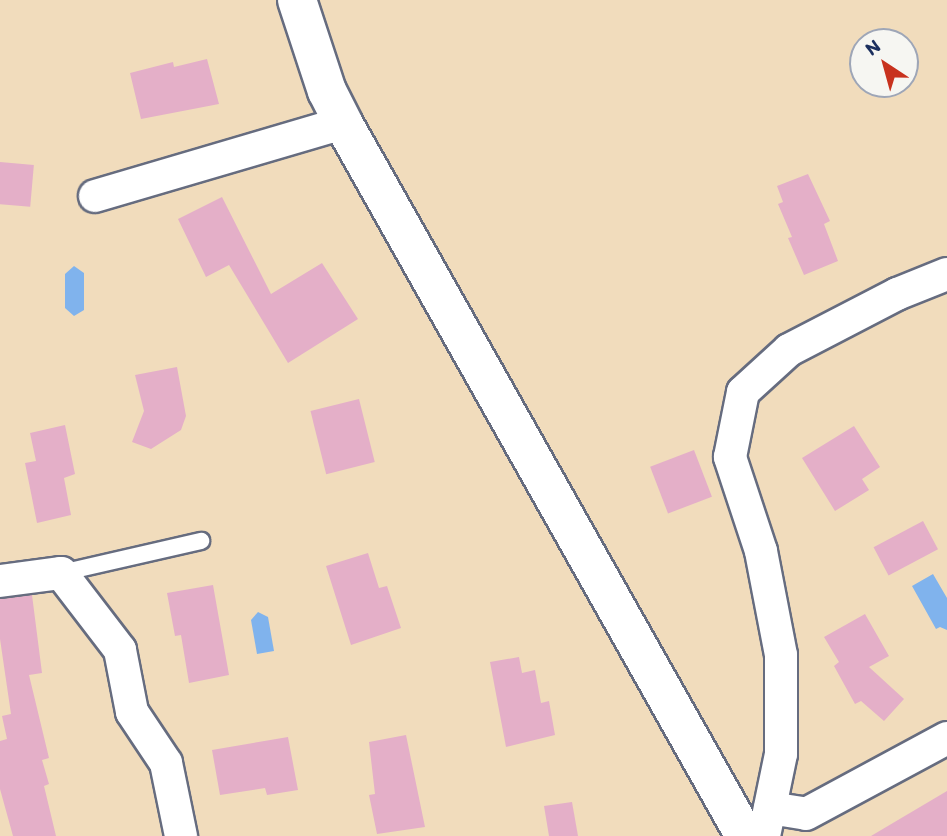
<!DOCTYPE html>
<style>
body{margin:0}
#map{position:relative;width:947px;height:836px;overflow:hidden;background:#f1dcbc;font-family:Itim,sans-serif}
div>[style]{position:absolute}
.water>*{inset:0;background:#80b3ed}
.building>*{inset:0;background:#e4afc8;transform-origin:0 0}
.roads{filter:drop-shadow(2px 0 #666c7f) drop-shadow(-2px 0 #666c7f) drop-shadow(0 2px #666c7f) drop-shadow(0 -2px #666c7f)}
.lane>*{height:16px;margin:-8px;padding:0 8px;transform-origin:8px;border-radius:8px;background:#fff}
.street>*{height:32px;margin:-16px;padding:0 16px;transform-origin:16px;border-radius:16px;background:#fff}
.secondary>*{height:38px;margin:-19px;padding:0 19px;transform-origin:19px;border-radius:19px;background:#fff}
span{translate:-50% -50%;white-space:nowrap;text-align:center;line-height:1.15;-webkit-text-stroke:7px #f6f6f2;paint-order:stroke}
.north{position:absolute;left:849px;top:28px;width:70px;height:70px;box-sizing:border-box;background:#f6f6f2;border:2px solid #9ea6b7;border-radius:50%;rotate:324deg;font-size:19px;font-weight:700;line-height:28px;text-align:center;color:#1b2f5e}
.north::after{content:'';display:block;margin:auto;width:24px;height:32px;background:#c8321e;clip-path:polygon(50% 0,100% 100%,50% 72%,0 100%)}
</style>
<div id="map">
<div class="water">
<i style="clip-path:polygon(74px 266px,84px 273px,84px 310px,74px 316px,65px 308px,65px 274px)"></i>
<i style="clip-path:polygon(933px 574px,947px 598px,947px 630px,940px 627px,936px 629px,912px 586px)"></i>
<i style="clip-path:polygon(258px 612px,268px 617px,274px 651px,257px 654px,251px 620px)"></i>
</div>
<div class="building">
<i style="clip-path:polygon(207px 59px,219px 104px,141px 119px,130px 73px,173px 62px,174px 67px)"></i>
<i style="left:0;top:162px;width:34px;height:42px;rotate:5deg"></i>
<i style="clip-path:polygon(808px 174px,830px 221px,824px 224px,838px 261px,804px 275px,788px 238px,792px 237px,778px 204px,783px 202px,777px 186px)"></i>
<i style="clip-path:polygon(222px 197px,271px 294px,322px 263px,358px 319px,288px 363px,229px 265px,206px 277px,178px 219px)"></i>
<i style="clip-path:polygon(177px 367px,186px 416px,181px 430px,151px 449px,132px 442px,144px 411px,135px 375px)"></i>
<i style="left:359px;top:399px;width:65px;height:50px;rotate:76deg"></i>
<i style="clip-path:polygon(65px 425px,75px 474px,64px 478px,71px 515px,37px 523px,25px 463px,36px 461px,30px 433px)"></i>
<i style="clip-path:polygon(854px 426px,880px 467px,862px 479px,869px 490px,835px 511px,802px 458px)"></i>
<i style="left:694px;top:450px;width:50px;height:47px;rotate:69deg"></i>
<i style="left:923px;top:521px;width:32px;height:56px;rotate:62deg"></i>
<i style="clip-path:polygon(368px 553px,379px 588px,387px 586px,401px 628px,351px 645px,326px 566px)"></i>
<i style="clip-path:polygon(213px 585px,229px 675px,189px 683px,181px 635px,175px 636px,167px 593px)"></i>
<i style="clip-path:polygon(32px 595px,42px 673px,29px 675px,49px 758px,42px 760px,49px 784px,44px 786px,56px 836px,13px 836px,0 789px,0 741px,7px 739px,2px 716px,11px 714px,0 639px,0 599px)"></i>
<i style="clip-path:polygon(865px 614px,889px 656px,869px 667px,904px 699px,884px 721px,861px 701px,855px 704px,834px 666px,839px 662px,824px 637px)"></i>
<i style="clip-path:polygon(519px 657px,522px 673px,535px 670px,541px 703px,549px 701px,555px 735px,506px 747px,490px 662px)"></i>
<i style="clip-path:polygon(406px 735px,425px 827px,377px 834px,369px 795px,375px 794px,369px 742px)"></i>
<i style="clip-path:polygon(288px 737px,298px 790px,267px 795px,265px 788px,220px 795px,212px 750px)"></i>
<i style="clip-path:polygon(947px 791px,947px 836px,871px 836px)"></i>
<i style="clip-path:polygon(572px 802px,578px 836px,549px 836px,544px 806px)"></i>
</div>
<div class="roads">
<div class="lane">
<i style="left:61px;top:573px;width:144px;rotate:-12.9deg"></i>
</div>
<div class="street">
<i style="left:95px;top:196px;width:259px;rotate:-16.4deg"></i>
<i style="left:0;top:581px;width:62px;rotate:-7.5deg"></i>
<i style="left:61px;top:573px;width:97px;rotate:52.5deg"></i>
<i style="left:120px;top:650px;width:63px;rotate:79deg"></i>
<i style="left:132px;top:712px;width:61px;rotate:56.3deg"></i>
<i style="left:166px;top:763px;width:75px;rotate:78.4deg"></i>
<i style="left:770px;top:808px;width:36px;rotate:9deg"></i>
<i style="left:806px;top:814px;width:160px;rotate:-28.3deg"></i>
<i style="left:764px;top:836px;width:84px;rotate:-78.3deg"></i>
<i style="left:781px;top:754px;width:99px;rotate:-90deg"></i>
<i style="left:781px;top:655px;width:106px;rotate:-100.9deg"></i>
<i style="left:761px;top:551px;width:99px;rotate:-108.3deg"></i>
<i style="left:730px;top:457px;width:66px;rotate:-78.7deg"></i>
<i style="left:743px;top:392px;width:62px;rotate:-42.4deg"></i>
<i style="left:789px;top:350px;width:122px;rotate:-27.4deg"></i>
<i style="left:897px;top:294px;width:54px;rotate:-21.8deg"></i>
</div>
<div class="secondary">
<i style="left:297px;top:0;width:96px;rotate:71.8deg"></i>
<i style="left:327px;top:91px;width:36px;rotate:63deg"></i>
<i style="left:343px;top:123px;width:819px;rotate:60.59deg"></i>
</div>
</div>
<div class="north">N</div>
</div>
